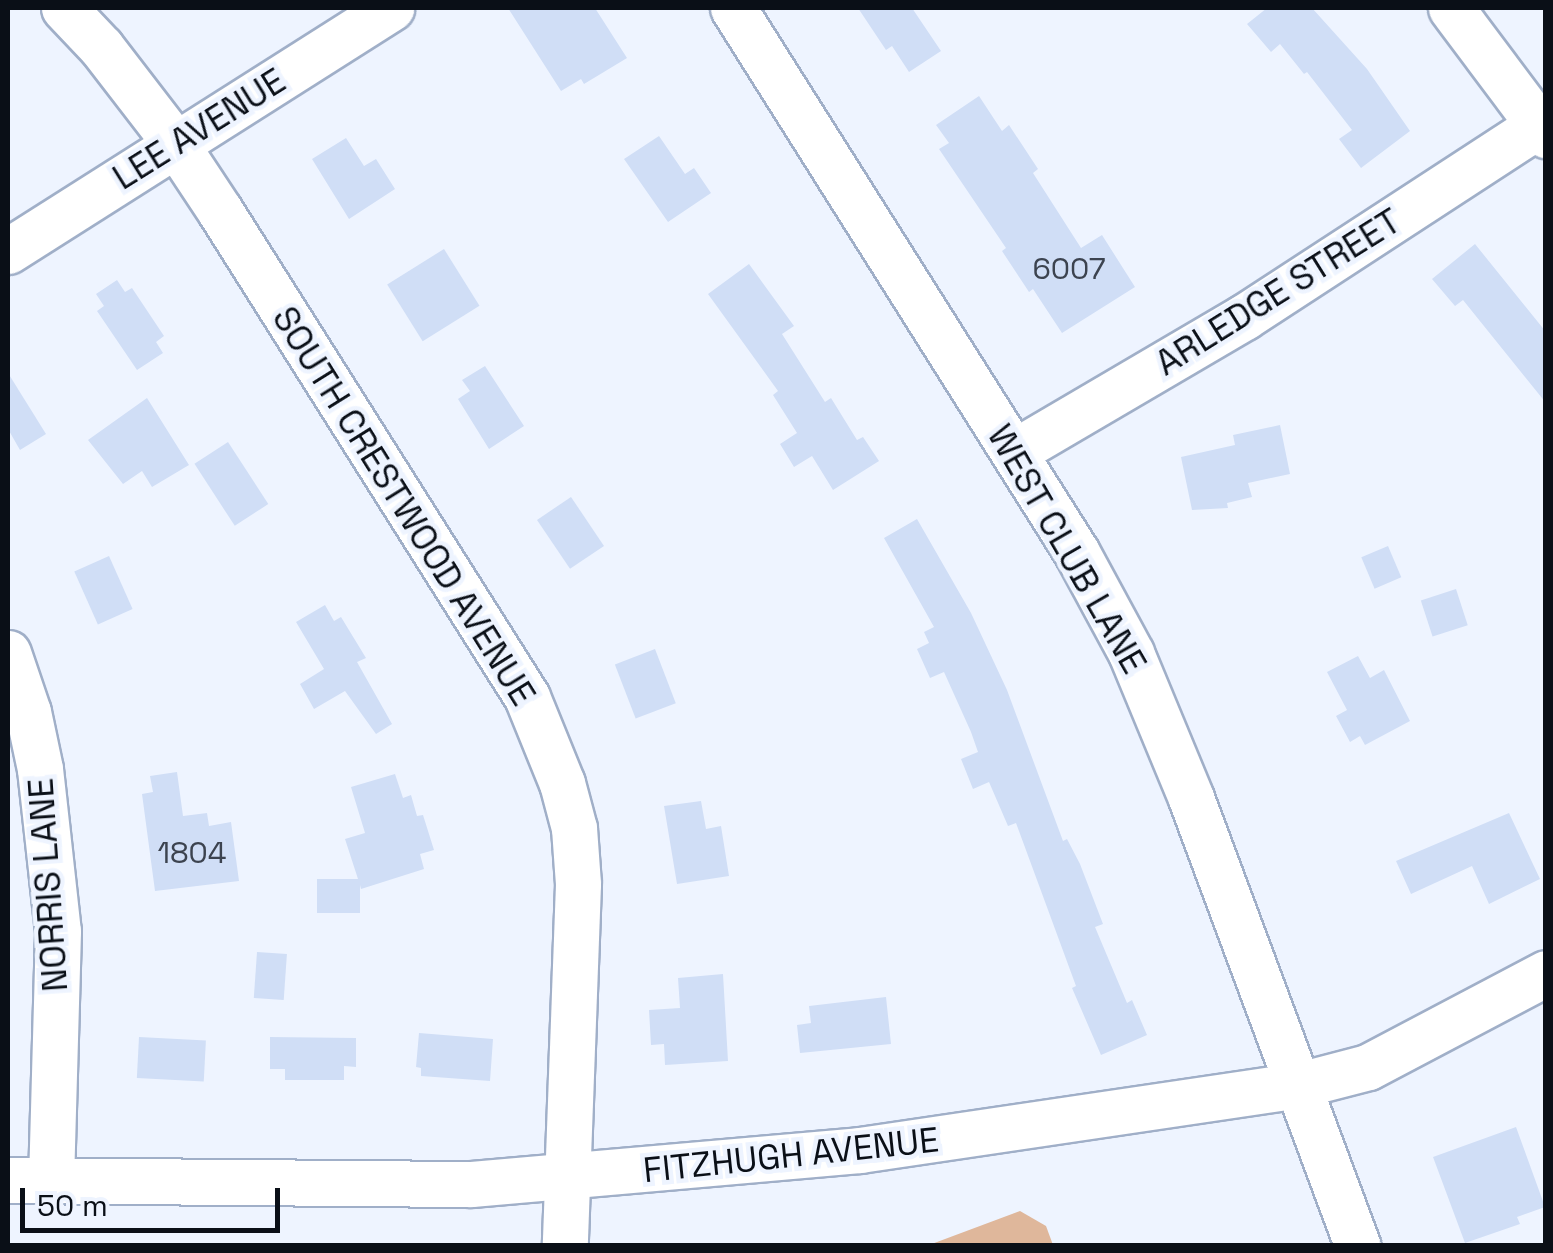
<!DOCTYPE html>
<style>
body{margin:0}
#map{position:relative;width:1553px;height:1253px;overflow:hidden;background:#eef4ff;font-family:"Space Grotesk",sans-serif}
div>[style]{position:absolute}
.green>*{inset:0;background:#dfb79b}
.building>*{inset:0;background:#d0def6;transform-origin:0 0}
.roads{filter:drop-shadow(2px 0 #a0afc8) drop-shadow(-2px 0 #a0afc8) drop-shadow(0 2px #a0afc8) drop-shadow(0 -2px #a0afc8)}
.minor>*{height:45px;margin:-22.5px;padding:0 22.5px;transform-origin:22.5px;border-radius:22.5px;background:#fff}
span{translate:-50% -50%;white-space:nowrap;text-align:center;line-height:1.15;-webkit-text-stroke:9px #eef4ff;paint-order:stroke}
.number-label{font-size:30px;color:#3c434f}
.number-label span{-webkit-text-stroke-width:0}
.street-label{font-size:35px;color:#0a0f17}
.frame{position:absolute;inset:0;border:10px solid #0a0f17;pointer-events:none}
.scale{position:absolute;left:20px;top:1188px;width:260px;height:45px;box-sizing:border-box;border:5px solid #0a0f17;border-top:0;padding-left:12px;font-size:30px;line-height:35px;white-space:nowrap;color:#0a0f17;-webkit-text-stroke:8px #eef4ff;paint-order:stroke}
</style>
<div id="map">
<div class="green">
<i style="clip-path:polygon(1020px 1211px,1046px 1226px,1053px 1245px,929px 1245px)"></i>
</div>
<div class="building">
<i style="clip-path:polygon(508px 8px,595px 8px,627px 58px,584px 84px,581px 79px,561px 91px)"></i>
<i style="clip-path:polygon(858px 8px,912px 8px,941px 51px,909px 72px,892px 46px,886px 50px)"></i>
<i style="clip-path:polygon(1267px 8px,1312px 8px,1367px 69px,1410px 131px,1361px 168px,1339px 139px,1352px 130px,1307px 72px,1304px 74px,1280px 44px,1271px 52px,1247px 24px)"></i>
<i style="clip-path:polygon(979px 96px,1002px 131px,1009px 125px,1038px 169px,1033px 173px,1081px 248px,1102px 235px,1135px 287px,1062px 333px,1033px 289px,1029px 292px,1002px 251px,1006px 248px,939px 149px,949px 143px,936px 125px)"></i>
<i style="clip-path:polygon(659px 136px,685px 174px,694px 168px,711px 193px,668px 222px,624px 159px)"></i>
<i style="clip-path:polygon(346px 138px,364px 166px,376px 159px,395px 189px,349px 219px,312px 159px)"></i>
<i style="clip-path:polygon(1475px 244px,1546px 332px,1546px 403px,1463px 300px,1455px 306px,1432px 279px)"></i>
<i style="left:444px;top:249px;width:67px;height:67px;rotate:58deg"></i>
<i style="clip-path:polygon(749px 264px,794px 326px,782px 334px,825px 402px,831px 398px,857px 440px,863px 437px,879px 461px,833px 490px,812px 456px,794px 467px,780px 444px,797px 433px,773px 395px,778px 391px,708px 294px)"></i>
<i style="clip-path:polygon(117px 280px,125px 292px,132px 288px,164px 336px,156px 342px,163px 353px,137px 370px,97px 311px,104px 306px,96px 294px)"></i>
<i style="clip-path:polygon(485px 366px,524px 426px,489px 449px,458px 399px,470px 391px,462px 380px)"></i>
<i style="clip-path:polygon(8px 373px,46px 434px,20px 450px,8px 429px)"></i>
<i style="clip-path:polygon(147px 398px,189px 465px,152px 487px,142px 471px,123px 484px,88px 440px)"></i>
<i style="clip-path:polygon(1280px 425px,1290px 474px,1248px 483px,1252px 497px,1227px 503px,1228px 508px,1192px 510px,1181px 457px,1235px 445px,1233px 435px)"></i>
<i style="left:228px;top:442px;width:74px;height:40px;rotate:57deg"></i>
<i style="left:571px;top:497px;width:59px;height:41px;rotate:56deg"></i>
<i style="clip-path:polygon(917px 519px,971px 613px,1007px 690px,1063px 841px,1067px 839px,1080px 864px,1103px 924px,1095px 927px,1127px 1003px,1132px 1000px,1147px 1035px,1101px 1055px,1072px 988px,1076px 986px,1016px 823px,1008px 826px,989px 782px,973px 789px,961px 759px,978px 752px,971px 732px,944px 672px,930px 678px,917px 649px,929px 643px,924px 632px,934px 627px,884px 538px)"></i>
<i style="left:1388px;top:546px;width:34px;height:29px;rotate:67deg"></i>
<i style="left:109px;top:556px;width:58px;height:38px;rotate:66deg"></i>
<i style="left:1456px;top:589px;width:38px;height:37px;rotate:72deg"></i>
<i style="clip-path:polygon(325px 605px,334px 621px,341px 617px,366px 658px,357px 662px,392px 724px,376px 734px,345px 691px,314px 709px,300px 684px,324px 669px,296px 622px)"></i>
<i style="left:655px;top:649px;width:58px;height:43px;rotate:69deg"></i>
<i style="clip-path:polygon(1358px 656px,1370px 678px,1384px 670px,1410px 721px,1365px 745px,1360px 736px,1350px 742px,1336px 716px,1347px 710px,1327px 672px)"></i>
<i style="clip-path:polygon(177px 772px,183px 816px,207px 813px,209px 826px,231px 822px,239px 881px,155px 891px,142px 794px,153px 792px,150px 776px)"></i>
<i style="clip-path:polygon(395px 774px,403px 798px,411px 795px,417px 816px,423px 815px,434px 850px,420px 854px,424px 869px,361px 889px,360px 885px,360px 913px,317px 913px,317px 879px,358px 879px,345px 839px,365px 833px,351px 787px)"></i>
<i style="clip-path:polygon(701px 801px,706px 829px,721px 826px,729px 876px,677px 884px,664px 806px)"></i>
<i style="clip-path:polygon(1509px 813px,1540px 879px,1489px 904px,1472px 866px,1411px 894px,1396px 861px)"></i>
<i style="left:257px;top:952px;width:30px;height:46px;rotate:4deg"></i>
<i style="clip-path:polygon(723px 974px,728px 1061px,665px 1065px,664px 1044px,651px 1045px,649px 1010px,680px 1008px,678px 978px)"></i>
<i style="clip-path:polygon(886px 997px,891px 1044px,800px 1053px,797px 1025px,811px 1023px,809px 1006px)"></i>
<i style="clip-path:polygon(419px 1033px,493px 1039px,490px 1081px,421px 1076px,421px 1068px,416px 1067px)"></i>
<i style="left:139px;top:1037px;width:67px;height:41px;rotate:3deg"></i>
<i style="clip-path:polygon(270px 1037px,356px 1038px,356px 1067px,344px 1066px,344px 1080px,285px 1080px,285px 1069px,270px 1069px)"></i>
<i style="clip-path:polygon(1516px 1127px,1545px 1207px,1517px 1217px,1520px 1224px,1465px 1243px,1433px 1157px)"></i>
</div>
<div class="roads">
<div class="minor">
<i style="left:64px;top:8px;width:54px;rotate:46.5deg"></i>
<i style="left:101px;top:47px;width:121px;rotate:52.4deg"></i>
<i style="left:175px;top:143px;width:82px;rotate:56.5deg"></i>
<i style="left:220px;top:211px;width:575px;rotate:57.72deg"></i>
<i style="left:527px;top:697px;width:93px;rotate:67.9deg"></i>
<i style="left:562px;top:783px;width:47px;rotate:75.1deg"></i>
<i style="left:574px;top:828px;width:56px;rotate:85.9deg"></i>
<i style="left:578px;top:884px;width:362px;rotate:92.1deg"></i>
<i style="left:733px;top:8px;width:644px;rotate:57.74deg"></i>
<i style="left:1077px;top:553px;width:114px;rotate:61.6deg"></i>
<i style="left:1131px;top:653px;width:157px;rotate:67.5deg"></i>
<i style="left:1191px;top:798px;width:478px;rotate:69.6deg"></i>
<i style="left:1451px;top:8px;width:159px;rotate:53.2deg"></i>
<i style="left:8px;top:251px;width:454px;rotate:-32.4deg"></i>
<i style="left:1014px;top:452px;width:267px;rotate:-30.4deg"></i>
<i style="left:1244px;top:317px;width:351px;rotate:-33.1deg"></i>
<i style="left:8px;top:653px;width:62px;rotate:71.3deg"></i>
<i style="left:28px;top:712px;width:58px;rotate:78.1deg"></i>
<i style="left:40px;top:769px;width:163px;rotate:83.7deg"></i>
<i style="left:58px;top:931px;width:250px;rotate:91.6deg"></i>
<i style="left:8px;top:1180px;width:463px;rotate:0.5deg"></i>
<i style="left:471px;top:1184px;width:390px;rotate:-5deg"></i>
<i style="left:860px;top:1150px;width:444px;rotate:-8.4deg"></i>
<i style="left:1299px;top:1085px;width:71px;rotate:-14.6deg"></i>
<i style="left:1368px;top:1067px;width:201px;rotate:-27.8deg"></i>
</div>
</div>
<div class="number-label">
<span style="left:1069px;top:269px">6007</span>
<span style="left:192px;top:853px">1804</span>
</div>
<div class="street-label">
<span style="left:199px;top:129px;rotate:-32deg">LEE AVENUE</span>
<span style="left:1278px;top:292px;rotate:-32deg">ARLEDGE STREET</span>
<span style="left:404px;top:506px;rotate:58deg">SOUTH CRESTWOOD AVENUE</span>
<span style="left:1067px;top:549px;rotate:60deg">WEST CLUB LANE</span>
<span style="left:48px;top:885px;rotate:-94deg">NORRIS LANE</span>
<span style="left:791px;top:1155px;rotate:-6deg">FITZHUGH AVENUE</span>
</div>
<div class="frame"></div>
<div class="scale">50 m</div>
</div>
